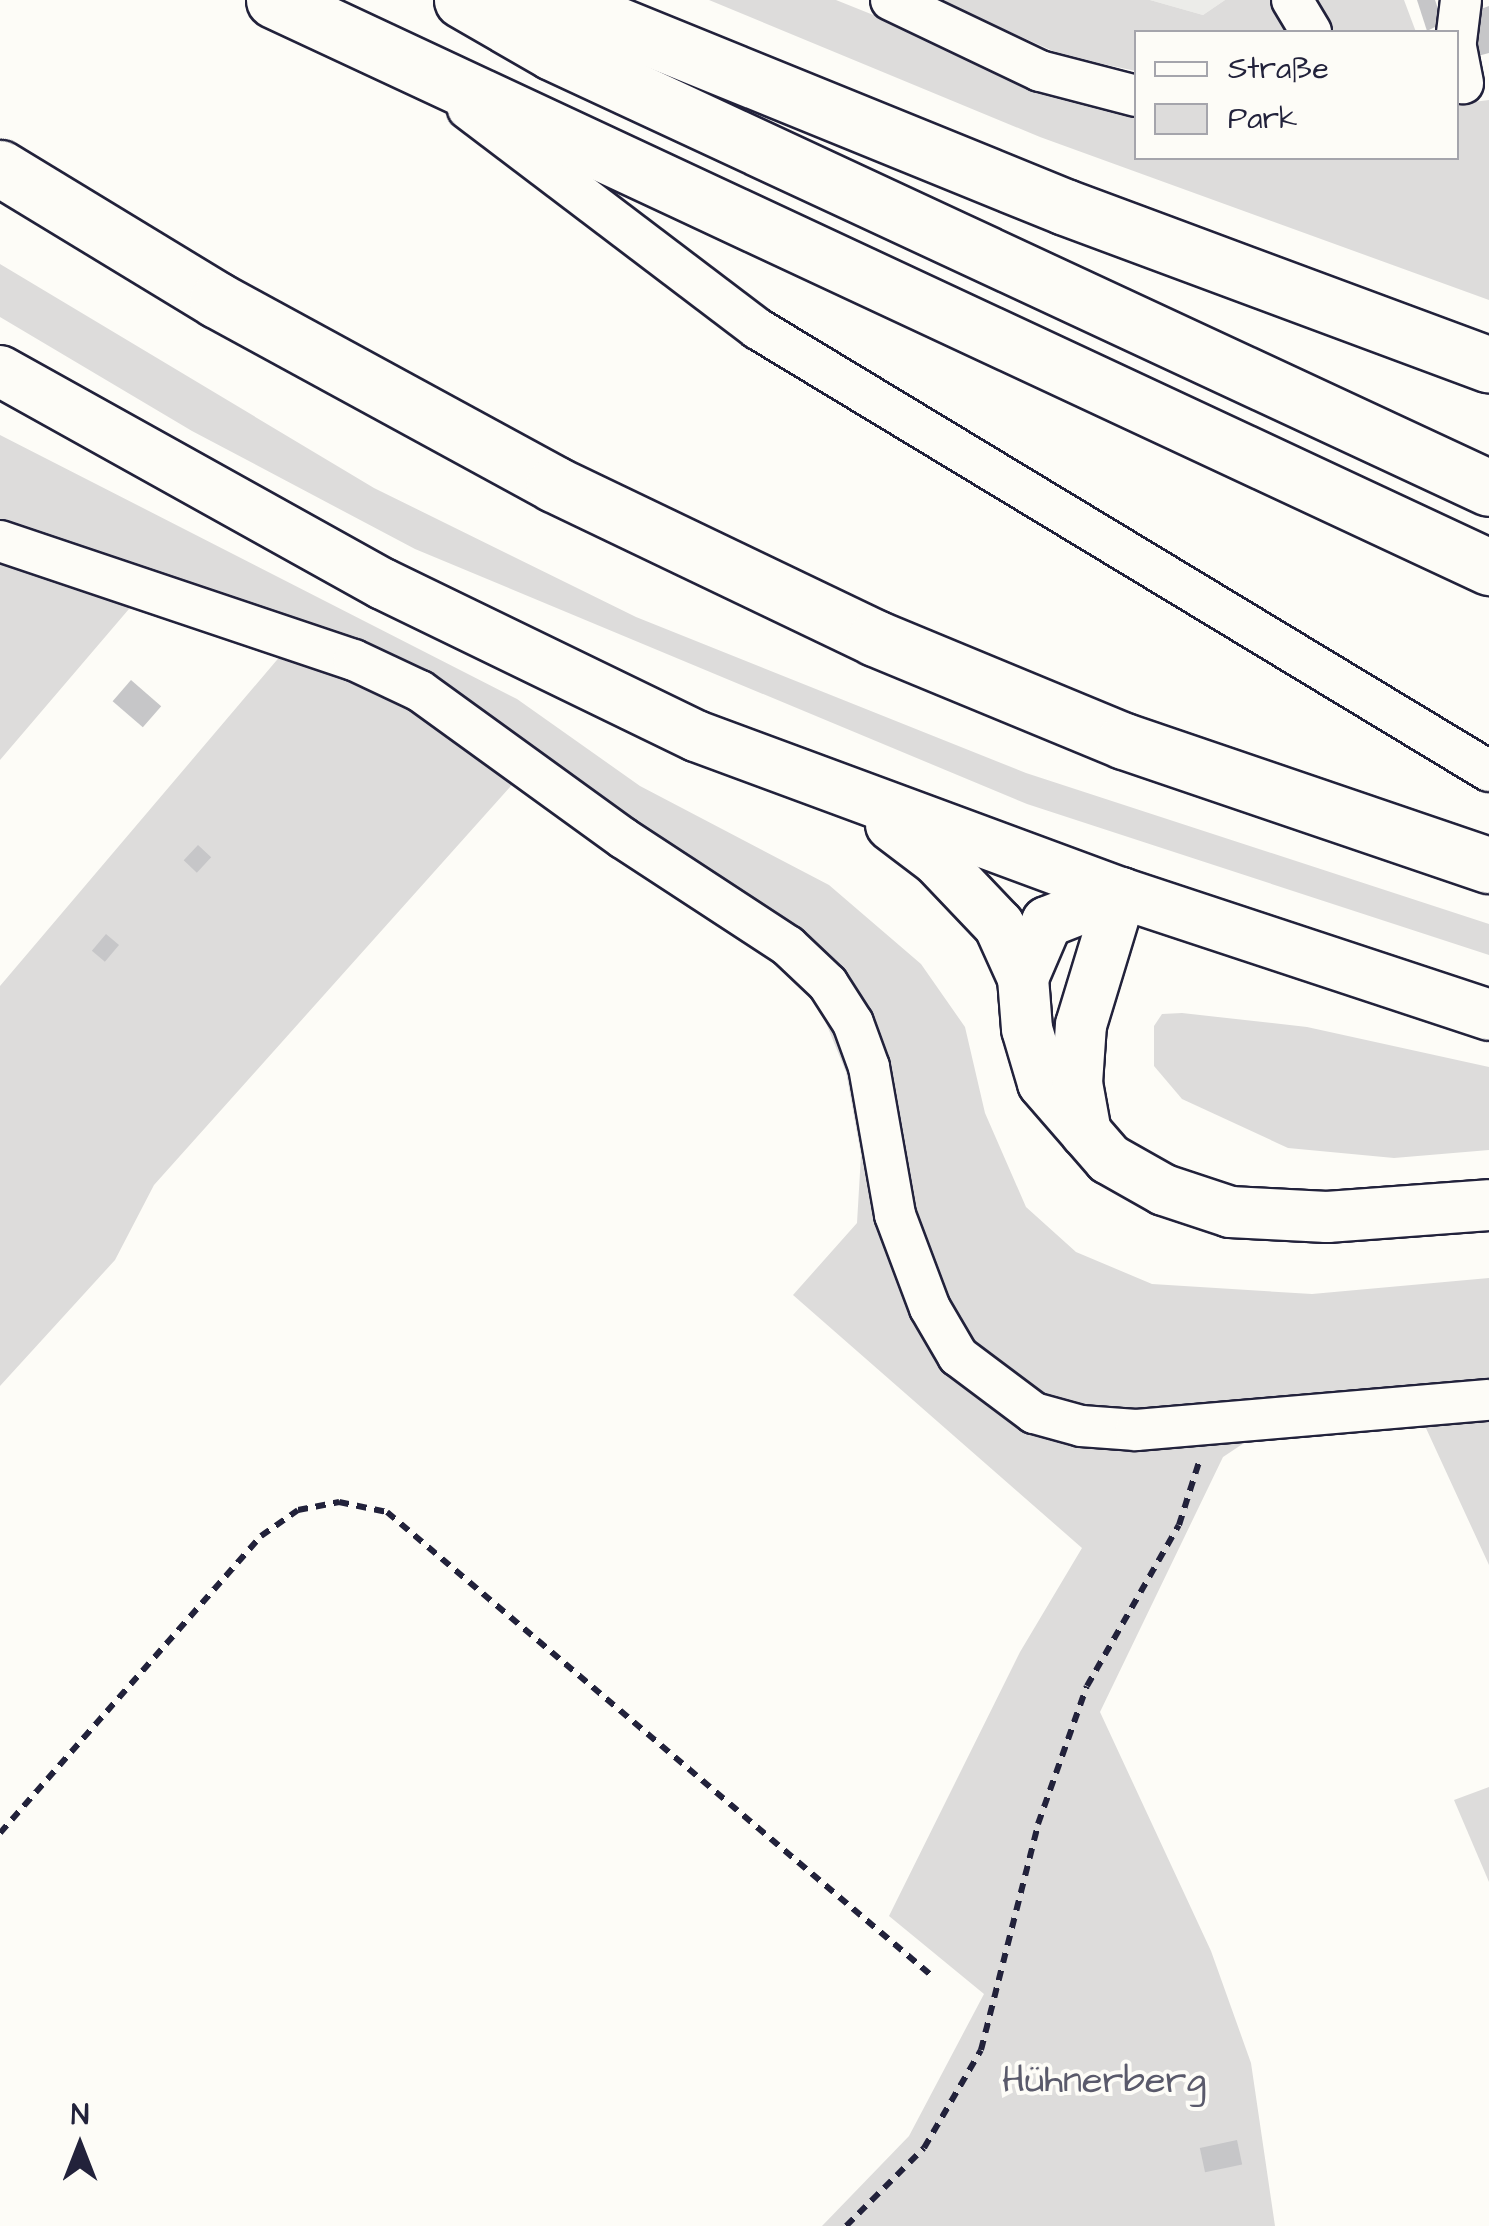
<!DOCTYPE html>
<meta charset="utf-8">
<style>
body{margin:0}
#map{position:relative;width:1489px;height:2226px;overflow:hidden;background:#fdfcf7;font-family:"Architects Daughter",sans-serif}
div>[style]{position:absolute}
.built>*{inset:0;background:#ecece9}
.green>*{inset:0;background:#dddcdb}
.building>*{inset:0;background:#c6c6c8;transform-origin:0 0}
.path>*{height:6px;margin-top:-3px;transform-origin:0;background:repeating-linear-gradient(90deg,#22223b 0 10px,transparent 0 18px)}
.roads{filter:drop-shadow(2px 0 #22223b) drop-shadow(-2px 0 #22223b) drop-shadow(0 2px #22223b) drop-shadow(0 -2px #22223b)}
.minor>*{height:40px;margin:-20px;padding:0 20px;transform-origin:20px;border-radius:20px;background:#fdfcf7}
.major>*{height:50px;margin:-25px;padding:0 25px;transform-origin:25px;border-radius:25px;background:#fdfcf7}
.highway>*{height:55px;margin:-27.5px;padding:0 27.5px;transform-origin:27.5px;border-radius:27.5px;background:#fdfcf7}
span{translate:-50% -50%;white-space:nowrap;text-align:center;line-height:1.15;-webkit-text-stroke:8px #fdfcf7;paint-order:stroke}
.park-label{font-size:38px;color:#5a5a6b}
.legend{position:absolute;left:1134px;top:30px;width:325px;height:130px;box-sizing:border-box;background:#fdfcf7;border:2px solid #a5a5ac;margin:0;padding:12px 18px;list-style:none;font-size:30px;color:#22223b}
.legend li{display:flex;align-items:center;gap:20px;height:50px}
.legend b{width:50px;border:2px solid #a5a5ac}
.north{position:absolute;left:30px;top:2096px;width:100px;height:100px;-webkit-text-stroke:8px #fdfcf7;paint-order:stroke;rotate:0deg;font-size:28px;font-weight:700;line-height:40px;text-align:center;color:#22223b}
.north::after{content:'';display:block;margin:auto;width:35px;height:45px;background:#22223b;clip-path:polygon(50% 0,100% 100%,50% 72%,0 100%)}
</style>
<div id="map">
<div class="built">
<i style="clip-path:polygon(1150px 0,1225px 0,1203px 15px)"></i>
</div>
<div class="green">
<i style="clip-path:polygon(709px 0,836px 0,1083px 99px,1136px 111px,1136px 158px,1456px 158px,1457px 104px,1489px 100px,1489px 300px,1040px 137px)"></i>
<i style="clip-path:polygon(939px 0,1150px 0,1203px 15px,1225px 0,1404px 0,1416px 32px,1136px 32px,1136px 71px,1064px 56px)"></i>
<i style="clip-path:polygon(0 264px,374px 488px,636px 617px,1026px 773px,1489px 924px,1489px 955px,1027px 804px,415px 549px,192px 431px,0 317px)"></i>
<i style="clip-path:polygon(0 435px,517px 699px,640px 786px,829px 885px,921px 964px,965px 1027px,985px 1113px,1026px 1207px,1076px 1252px,1152px 1284px,1312px 1294px,1489px 1278px,1489px 1565px,1425px 1426px,1244px 1443px,1223px 1457px,1100px 1712px,1211px 1951px,1251px 2063px,1275px 2226px,822px 2226px,909px 2136px,984px 1994px,889px 1916px,1020px 1652px,1082px 1548px,793px 1295px,857px 1223px,861px 1155px,846px 1072px,817px 1001px,785px 965px,519px 777px,154px 1185px,115px 1260px,0 1386px,0 986px,304px 628px,158px 575px,0 760px)"></i>
<i style="clip-path:polygon(1182px 1013px,1307px 1027px,1489px 1067px,1489px 1150px,1394px 1158px,1288px 1148px,1182px 1099px,1154px 1066px,1154px 1026px,1162px 1014px)"></i>
<i style="clip-path:polygon(1489px 1787px,1489px 1882px,1454px 1800px)"></i>
</div>
<div class="building">
<i style="clip-path:polygon(1417px 0,1435px 0,1443px 23px,1427px 31px)"></i>
<i style="clip-path:polygon(1489px 6px,1489px 53px,1474px 57px,1467px 14px)"></i>
<i style="left:131px;top:680px;width:40px;height:28px;rotate:41deg"></i>
<i style="left:198px;top:845px;width:18px;height:21px;rotate:43deg"></i>
<i style="left:106px;top:934px;width:17px;height:22px;rotate:40deg"></i>
<i style="left:1237px;top:2140px;width:25px;height:38px;rotate:78deg"></i>
</div>
<div class="path">
<i style="left:0;top:1833px;width:395px;rotate:-48.7deg"></i>
<i style="left:261px;top:1536px;width:45px;rotate:-35.1deg"></i>
<i style="left:298px;top:1510px;width:42px;rotate:-11deg"></i>
<i style="left:339px;top:1502px;width:49px;rotate:11.8deg"></i>
<i style="left:387px;top:1512px;width:716px;rotate:40.41deg"></i>
<i style="left:846px;top:2226px;width:110px;rotate:-45deg"></i>
<i style="left:924px;top:2148px;width:113px;rotate:-59.8deg"></i>
<i style="left:981px;top:2050px;width:233px;rotate:-75.8deg"></i>
<i style="left:1038px;top:1824px;width:146px;rotate:-70.5deg"></i>
<i style="left:1087px;top:1686px;width:185px;rotate:-60.3deg"></i>
<i style="left:1179px;top:1525px;width:66px;rotate:-72.4deg"></i>
</div>
<div class="roads">
<div class="minor">
<i style="left:891px;top:0;width:165px;rotate:25.5deg"></i>
<i style="left:1040px;top:71px;width:99px;rotate:14.6deg"></i>
<i style="left:1292px;top:0;width:37px;rotate:59deg"></i>
<i style="left:1456px;top:41px;width:41px;rotate:-83deg"></i>
<i style="left:1456px;top:47px;width:37px;rotate:79deg"></i>
<i style="left:468px;top:109px;width:364px;rotate:37.2deg"></i>
<i style="left:758px;top:329px;width:854px;rotate:31.16deg"></i>
<i style="left:0;top:541px;width:373px;rotate:18.6deg"></i>
<i style="left:354px;top:660px;width:73px;rotate:25.2deg"></i>
<i style="left:420px;top:691px;width:251px;rotate:35.9deg"></i>
<i style="left:623px;top:838px;width:197px;rotate:33.2deg"></i>
<i style="left:788px;top:946px;width:55px;rotate:43.5deg"></i>
<i style="left:828px;top:984px;width:46px;rotate:57.3deg"></i>
<i style="left:853px;top:1023px;width:47px;rotate:70deg"></i>
<i style="left:869px;top:1067px;width:150px;rotate:80deg"></i>
<i style="left:895px;top:1215px;width:99px;rotate:69.4deg"></i>
<i style="left:930px;top:1308px;width:56px;rotate:59.7deg"></i>
<i style="left:958px;top:1356px;width:95px;rotate:36.9deg"></i>
<i style="left:1034px;top:1413px;width:49px;rotate:15.5deg"></i>
<i style="left:1081px;top:1426px;width:55px;rotate:4.2deg"></i>
<i style="left:1136px;top:1430px;width:354px;rotate:-4.9deg"></i>
</div>
<div class="major">
<i style="left:0;top:371px;width:438px;rotate:29.1deg"></i>
<i style="left:383px;top:584px;width:348px;rotate:25.9deg"></i>
<i style="left:696px;top:736px;width:453px;rotate:20.3deg"></i>
<i style="left:1121px;top:893px;width:388px;rotate:18.3deg"></i>
<i style="left:891px;top:825px;width:58px;rotate:37.3deg"></i>
<i style="left:937px;top:860px;width:90px;rotate:46.4deg"></i>
<i style="left:999px;top:925px;width:58px;rotate:65.6deg"></i>
<i style="left:1023px;top:978px;width:51px;rotate:85.5deg"></i>
<i style="left:1027px;top:1029px;width:56px;rotate:73.5deg"></i>
<i style="left:1043px;top:1083px;width:101px;rotate:49deg"></i>
<i style="left:1109px;top:1159px;width:63px;rotate:29.4deg"></i>
<i style="left:1164px;top:1190px;width:70px;rotate:18.4deg"></i>
<i style="left:1230px;top:1212px;width:97px;rotate:3deg"></i>
<i style="left:1327px;top:1217px;width:162px;rotate:-4.2deg"></i>
<i style="left:1023px;top:978px;width:61px;rotate:-66.8deg"></i>
<i style="left:1047px;top:922px;width:79px;rotate:-21.4deg"></i>
<i style="left:1086px;top:1133px;width:51px;rotate:-100.2deg"></i>
<i style="left:1077px;top:1083px;width:58px;rotate:-86.1deg"></i>
<i style="left:1081px;top:1025px;width:138px;rotate:-73.1deg"></i>
</div>
<div class="highway">
<i style="left:274px;top:0;width:1341px;rotate:25.02deg"></i>
<i style="left:462px;top:0;width:104px;rotate:30deg"></i>
<i style="left:552px;top:52px;width:1033px;rotate:24.95deg"></i>
<i style="left:541px;top:0;width:43px;rotate:14.7deg"></i>
<i style="left:583px;top:11px;width:520px;rotate:22.13deg"></i>
<i style="left:1065px;top:207px;width:452px;rotate:20.4deg"></i>
<i style="left:0;top:168px;width:254px;rotate:31.3deg"></i>
<i style="left:217px;top:300px;width:384px;rotate:28.6deg"></i>
<i style="left:554px;top:484px;width:356px;rotate:25.6deg"></i>
<i style="left:875px;top:638px;width:269px;rotate:22.5deg"></i>
<i style="left:1124px;top:741px;width:385px;rotate:18.8deg"></i>
</div>
</div>
<div class="park-label">
<span style="left:1104px;top:2082px">Hühnerberg</span>
</div>
<ul class="legend">
<li><b style="height:12px;background:#fdfcf7"></b>Straße</li>
<li><b style="height:28px;background:#dddcdb"></b>Park</li>
</ul>
<div class="north">N</div>
</div>
